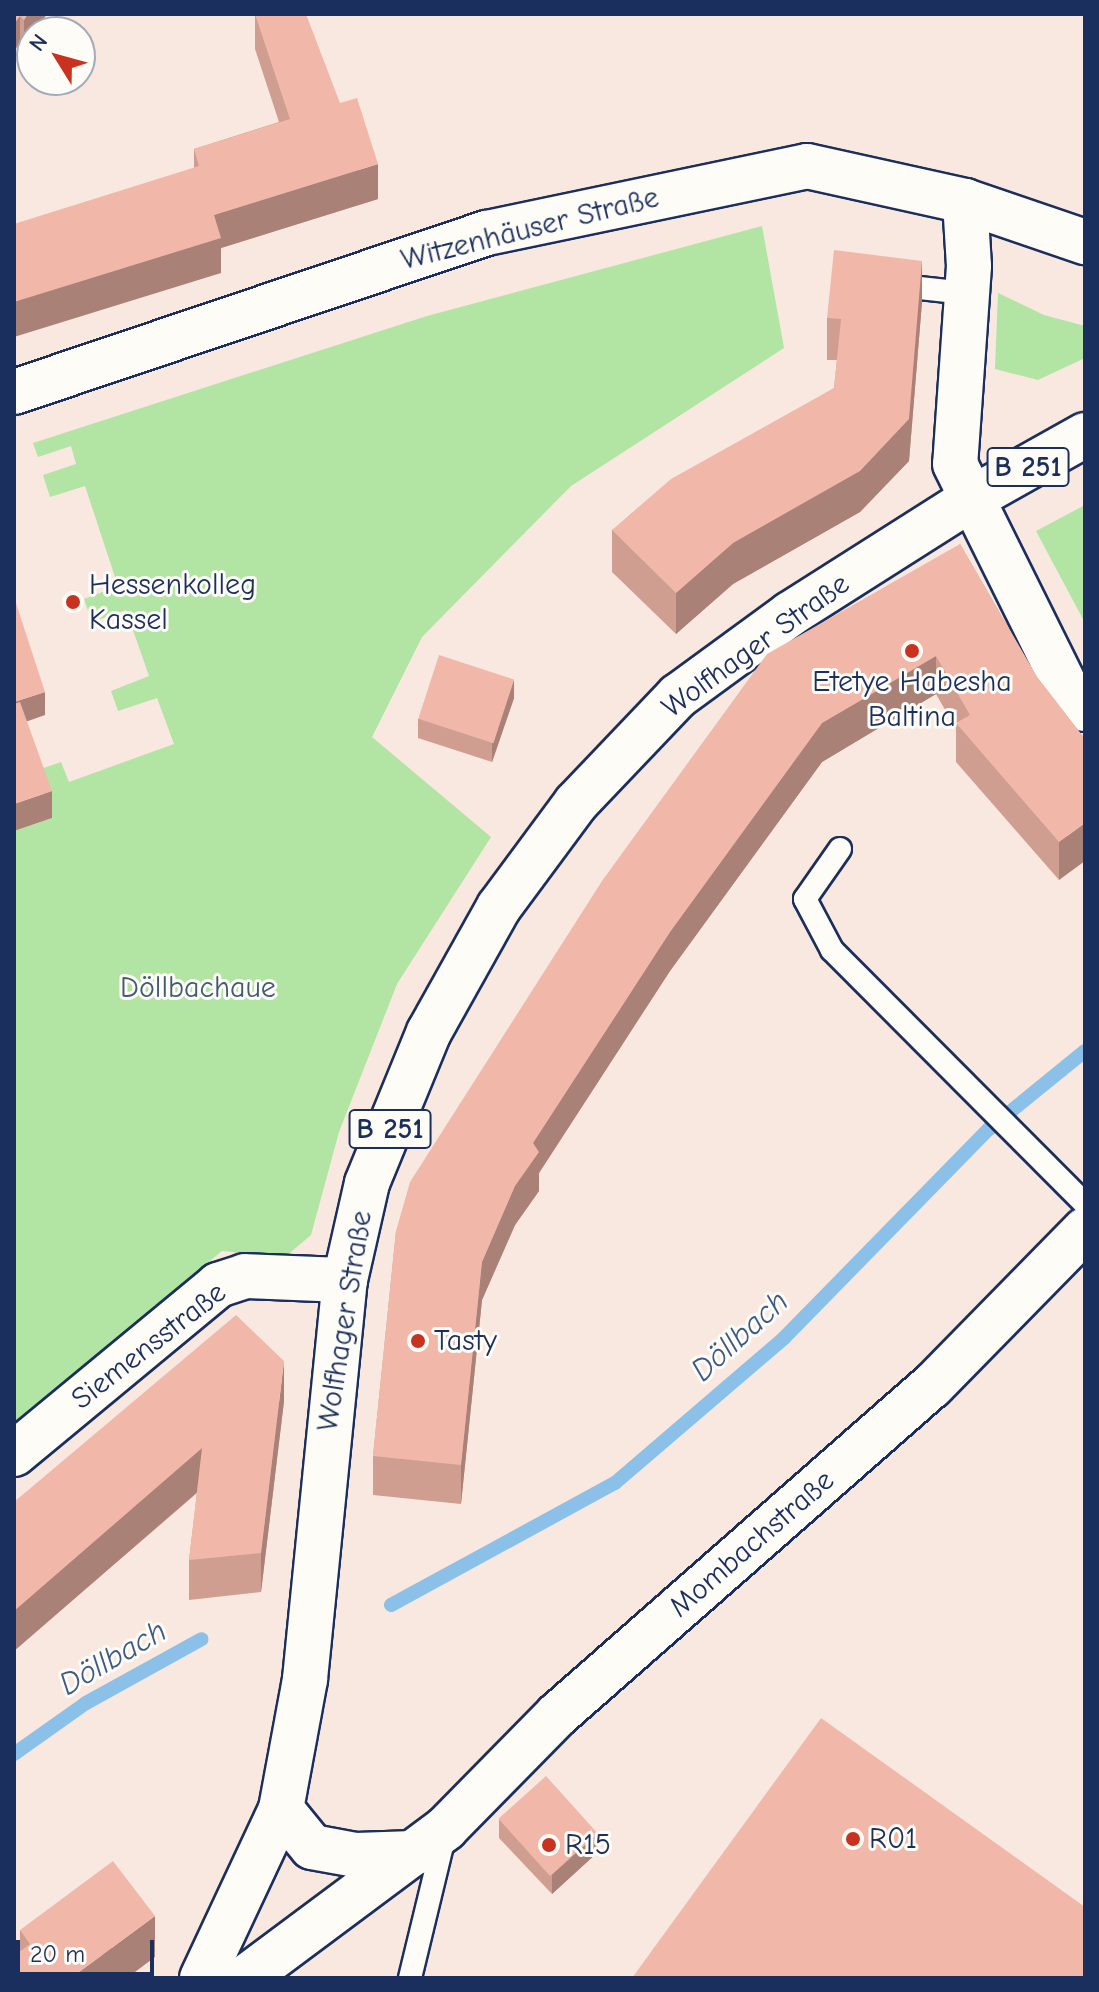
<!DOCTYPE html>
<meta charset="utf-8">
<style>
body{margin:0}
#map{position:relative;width:1099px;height:1992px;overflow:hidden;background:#f9e8e0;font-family:"Comic Neue",sans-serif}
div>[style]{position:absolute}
.green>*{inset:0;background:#b2e4a4}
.stream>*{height:14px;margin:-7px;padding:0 7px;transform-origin:7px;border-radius:7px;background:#8bc0e8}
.roads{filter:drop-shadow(2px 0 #1b2f5e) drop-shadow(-2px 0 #1b2f5e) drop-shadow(0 2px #1b2f5e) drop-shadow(0 -2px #1b2f5e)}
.service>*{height:22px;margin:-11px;padding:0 11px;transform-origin:11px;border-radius:11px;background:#fdfcf7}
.minor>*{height:44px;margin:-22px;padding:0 22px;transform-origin:22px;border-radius:22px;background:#fdfcf7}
.tertiary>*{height:44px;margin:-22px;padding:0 22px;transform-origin:22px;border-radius:22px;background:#fdfcf7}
.primary>*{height:44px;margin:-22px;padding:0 22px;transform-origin:22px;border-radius:22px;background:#fdfcf7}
.wall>*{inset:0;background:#cf9e91}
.shaded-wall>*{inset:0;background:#a98176}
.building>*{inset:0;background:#f1b8a9;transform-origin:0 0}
.dots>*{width:22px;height:22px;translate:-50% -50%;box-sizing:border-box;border:4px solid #fdfcf7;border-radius:50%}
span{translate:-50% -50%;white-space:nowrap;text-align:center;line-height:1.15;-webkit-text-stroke:6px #fdfcf7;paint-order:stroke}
.shield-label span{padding:2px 6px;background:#fdfcf7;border:2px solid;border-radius:6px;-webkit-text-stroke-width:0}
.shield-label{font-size:28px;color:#1b2f5e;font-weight:700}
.street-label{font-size:30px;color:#1b2f5e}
.poi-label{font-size:30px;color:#1b2f5e}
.left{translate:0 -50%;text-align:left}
.park-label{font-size:30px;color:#415c70}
.water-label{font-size:32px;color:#3d5a87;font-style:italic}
.frame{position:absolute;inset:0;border:16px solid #1b2f5e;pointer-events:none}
.north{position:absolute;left:16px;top:16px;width:80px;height:80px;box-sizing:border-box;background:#fdfcf7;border:2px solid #a3aaba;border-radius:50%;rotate:307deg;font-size:22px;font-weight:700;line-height:32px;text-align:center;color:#1b2f5e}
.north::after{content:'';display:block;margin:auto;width:28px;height:36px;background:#c8321e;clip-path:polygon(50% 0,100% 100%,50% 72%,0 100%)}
.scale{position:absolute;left:16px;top:1940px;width:138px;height:36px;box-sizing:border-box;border:4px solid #1b2f5e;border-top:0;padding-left:10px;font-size:24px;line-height:28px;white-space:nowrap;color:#1b2f5e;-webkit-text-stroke:6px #fdfcf7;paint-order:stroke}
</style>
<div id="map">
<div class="green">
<i style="clip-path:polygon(762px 226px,784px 348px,571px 486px,422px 637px,372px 737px,491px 837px,397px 984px,339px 1132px,311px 1235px,285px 1257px,222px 1251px,14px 1423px,14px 831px,52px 818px,35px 771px,61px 762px,69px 782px,174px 744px,157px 698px,118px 711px,111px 691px,149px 676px,126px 610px,92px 622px,84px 599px,118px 586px,85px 486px,50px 497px,43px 475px,76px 464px,71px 446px,38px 457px,33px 443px,427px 316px)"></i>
<i style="clip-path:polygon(998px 293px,1044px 315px,1085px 326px,1085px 358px,1038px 380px,995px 369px)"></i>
<i style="clip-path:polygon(1085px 505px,1085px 623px,1036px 531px)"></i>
</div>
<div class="stream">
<i style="left:391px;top:1605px;width:255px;rotate:-28.6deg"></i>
<i style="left:615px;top:1483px;width:223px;rotate:-40.6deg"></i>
<i style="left:784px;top:1338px;width:293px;rotate:-45.6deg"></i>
<i style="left:989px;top:1129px;width:124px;rotate:-39.1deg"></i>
<i style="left:14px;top:1754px;width:88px;rotate:-35.3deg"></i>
<i style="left:86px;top:1703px;width:132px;rotate:-28.9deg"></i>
</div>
<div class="roads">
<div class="service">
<i style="left:892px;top:285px;width:74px;rotate:6.2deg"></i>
<i style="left:840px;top:849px;width:61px;rotate:125deg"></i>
<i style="left:805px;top:899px;width:58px;rotate:62.1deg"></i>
<i style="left:832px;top:950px;width:359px;rotate:45.1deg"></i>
<i style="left:410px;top:1978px;width:149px;rotate:-76.4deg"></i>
</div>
<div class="minor">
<i style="left:965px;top:201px;width:65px;rotate:86.5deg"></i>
<i style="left:969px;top:266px;width:198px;rotate:94deg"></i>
<i style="left:955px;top:464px;width:259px;rotate:63.6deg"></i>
<i style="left:1070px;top:696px;width:20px;rotate:41deg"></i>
<i style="left:14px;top:392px;width:499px;rotate:-18.6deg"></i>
<i style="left:487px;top:233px;width:327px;rotate:-11.8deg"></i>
<i style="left:807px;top:166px;width:162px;rotate:12.5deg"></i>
<i style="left:965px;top:201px;width:127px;rotate:18.9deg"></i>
<i style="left:14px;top:1454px;width:265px;rotate:-39.6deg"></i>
<i style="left:218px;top:1285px;width:28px;rotate:-18deg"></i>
<i style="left:245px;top:1276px;width:100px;rotate:2.3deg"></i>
</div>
<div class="tertiary">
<i style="left:281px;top:1809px;width:49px;rotate:50.8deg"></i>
<i style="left:312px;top:1847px;width:45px;rotate:10.3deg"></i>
<i style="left:356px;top:1855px;width:58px;rotate:-2deg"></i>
<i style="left:245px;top:1978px;width:251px;rotate:-36.7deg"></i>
<i style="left:446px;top:1828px;width:158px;rotate:-45.5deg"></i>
<i style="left:557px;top:1715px;width:499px;rotate:-41.3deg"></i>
<i style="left:932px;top:1386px;width:219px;rotate:-45.6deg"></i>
</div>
<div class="primary">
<i style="left:202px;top:1978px;width:187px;rotate:-64.9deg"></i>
<i style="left:281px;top:1809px;width:132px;rotate:-79.5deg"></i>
<i style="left:305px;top:1679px;width:401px;rotate:-84.3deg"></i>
<i style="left:345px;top:1280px;width:99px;rotate:-77.2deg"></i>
<i style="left:367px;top:1183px;width:163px;rotate:-67.7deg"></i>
<i style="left:429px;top:1032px;width:143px;rotate:-60.8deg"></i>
<i style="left:499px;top:907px;width:129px;rotate:-53.5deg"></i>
<i style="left:576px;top:803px;width:148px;rotate:-46.4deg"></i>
<i style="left:678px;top:696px;width:139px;rotate:-36.2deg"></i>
<i style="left:790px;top:614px;width:214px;rotate:-32.4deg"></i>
<i style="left:971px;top:499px;width:131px;rotate:-29.3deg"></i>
</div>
</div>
<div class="wall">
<i style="clip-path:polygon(14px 14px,47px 14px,34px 32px,32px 32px,32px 35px,24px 46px,20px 43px)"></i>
<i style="clip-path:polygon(255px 14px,378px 199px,221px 248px,221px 273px,194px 167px,194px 149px,279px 122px,255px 49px)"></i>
<i style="clip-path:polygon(922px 302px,909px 461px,860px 512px,733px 584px,676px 634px,612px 572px,612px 530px,834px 388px,837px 360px,827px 360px,827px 318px)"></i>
<i style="clip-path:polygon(960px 544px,1037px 677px,1085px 739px,1059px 880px,956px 762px,956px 729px,936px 694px,822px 762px,670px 971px,539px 1173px,539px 1191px,515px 1225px,482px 1300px,461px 1504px,373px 1495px,373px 1456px,396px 1231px)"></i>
<i style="clip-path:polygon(514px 698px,492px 762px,418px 738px,418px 719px)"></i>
<i style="clip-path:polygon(284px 1401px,261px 1592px,189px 1600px,189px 1560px,197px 1493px,14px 1651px,14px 1502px)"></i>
<i style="clip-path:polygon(499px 1819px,598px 1852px,552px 1894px,499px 1838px)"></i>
<i style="clip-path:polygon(20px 1930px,155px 1957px,20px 1951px)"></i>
</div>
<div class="shaded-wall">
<i style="clip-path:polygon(28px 14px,47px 14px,34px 32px,32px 32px,32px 35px,24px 46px,24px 20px)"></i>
<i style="clip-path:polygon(20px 16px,20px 43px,14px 51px,14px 24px)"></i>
<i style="clip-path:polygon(378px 164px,378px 199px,221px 248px,221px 273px,14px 337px,14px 302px,214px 215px)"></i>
<i style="clip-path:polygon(922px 261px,922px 302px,909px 461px,860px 512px,733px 584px,676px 634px,676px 593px,733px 543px)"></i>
<i style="clip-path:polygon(936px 656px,936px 694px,822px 762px,670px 971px,539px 1173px,539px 1191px,515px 1225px,482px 1300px,461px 1504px,461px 1465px,482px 1262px,533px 1143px,670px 932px,822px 723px)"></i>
<i style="clip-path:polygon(514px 679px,514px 698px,492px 762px,492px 743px)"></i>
<i style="clip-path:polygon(45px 692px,45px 715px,14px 726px,14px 702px)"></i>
<i style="clip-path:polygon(52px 791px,52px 818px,14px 831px,14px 804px)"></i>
<i style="clip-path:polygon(1085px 823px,1085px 861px,1059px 880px,1059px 842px)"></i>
<i style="clip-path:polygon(284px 1361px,284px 1401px,261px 1592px,261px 1553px)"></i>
<i style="clip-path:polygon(202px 1448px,202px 1488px,14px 1651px,14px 1611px)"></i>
<i style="clip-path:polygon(598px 1833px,598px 1852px,552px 1894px,552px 1875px)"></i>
<i style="clip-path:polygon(155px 1916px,155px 1957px,127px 1978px,71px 1978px)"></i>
</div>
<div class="building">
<i style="clip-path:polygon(14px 14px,28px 14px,24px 20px,20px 16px,14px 24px)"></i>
<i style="clip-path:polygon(255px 14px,306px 14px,340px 103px,357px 98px,378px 164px,214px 215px,221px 238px,14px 302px,14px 224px,199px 166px,194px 149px,290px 119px)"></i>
<i style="clip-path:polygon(834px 250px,922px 261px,909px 419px,860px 471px,733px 543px,676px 593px,612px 530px,671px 479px,834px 388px,841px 319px,827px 318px)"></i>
<i style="clip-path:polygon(960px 544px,1037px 677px,1085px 739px,1085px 823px,1059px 842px,956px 723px,970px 715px,936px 656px,822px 723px,670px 932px,533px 1143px,539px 1152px,515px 1186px,482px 1262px,461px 1465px,373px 1456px,396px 1231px,410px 1182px,602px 881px,767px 654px)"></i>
<i style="clip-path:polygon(14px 597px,45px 692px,14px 702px)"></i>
<i style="left:439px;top:655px;width:79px;height:67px;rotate:18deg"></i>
<i style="clip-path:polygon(20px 702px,52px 791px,14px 804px,14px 704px)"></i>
<i style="clip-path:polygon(236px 1315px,284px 1361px,261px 1553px,189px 1560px,202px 1448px,14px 1611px,14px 1502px)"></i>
<i style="clip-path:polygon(821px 1718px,1085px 1907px,1085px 1978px,632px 1978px)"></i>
<i style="left:546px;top:1776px;width:77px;height:64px;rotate:48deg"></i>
<i style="clip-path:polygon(113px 1861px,155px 1916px,71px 1978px,14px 1978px,14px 1956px,30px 1944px,20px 1930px)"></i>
</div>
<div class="dots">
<i style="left:73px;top:602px;background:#c8321e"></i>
<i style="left:912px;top:651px;background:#c8321e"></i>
<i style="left:418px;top:1341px;background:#c8321e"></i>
<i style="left:853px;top:1839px;background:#c8321e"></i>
<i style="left:549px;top:1845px;background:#c8321e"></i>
</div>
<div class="shield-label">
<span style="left:1028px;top:467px">B 251</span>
<span style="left:390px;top:1129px">B 251</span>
</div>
<div class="street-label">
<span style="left:530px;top:229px;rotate:-14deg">Witzenhäuser Straße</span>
<span style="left:756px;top:646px;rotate:-36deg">Wolfhager Straße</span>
<span style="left:345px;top:1321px;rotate:-81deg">Wolfhager Straße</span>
<span style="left:149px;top:1346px;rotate:-38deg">Siemensstraße</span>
<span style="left:752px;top:1544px;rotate:-41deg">Mombachstraße</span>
</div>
<div class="poi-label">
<span class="left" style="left:89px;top:602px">Hessenkolleg<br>Kassel</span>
<span style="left:912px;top:699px">Etetye Habesha<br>Baltina</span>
<span class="left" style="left:434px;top:1341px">Tasty</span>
<span class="left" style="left:869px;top:1839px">R01</span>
<span class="left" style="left:565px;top:1845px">R15</span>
</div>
<div class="park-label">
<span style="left:198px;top:988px">Döllbachaue</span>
</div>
<div class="water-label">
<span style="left:740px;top:1336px;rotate:-42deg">Döllbach</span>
<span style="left:113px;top:1658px;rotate:-30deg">Döllbach</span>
</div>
<div class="frame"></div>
<div class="north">N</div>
<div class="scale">20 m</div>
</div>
